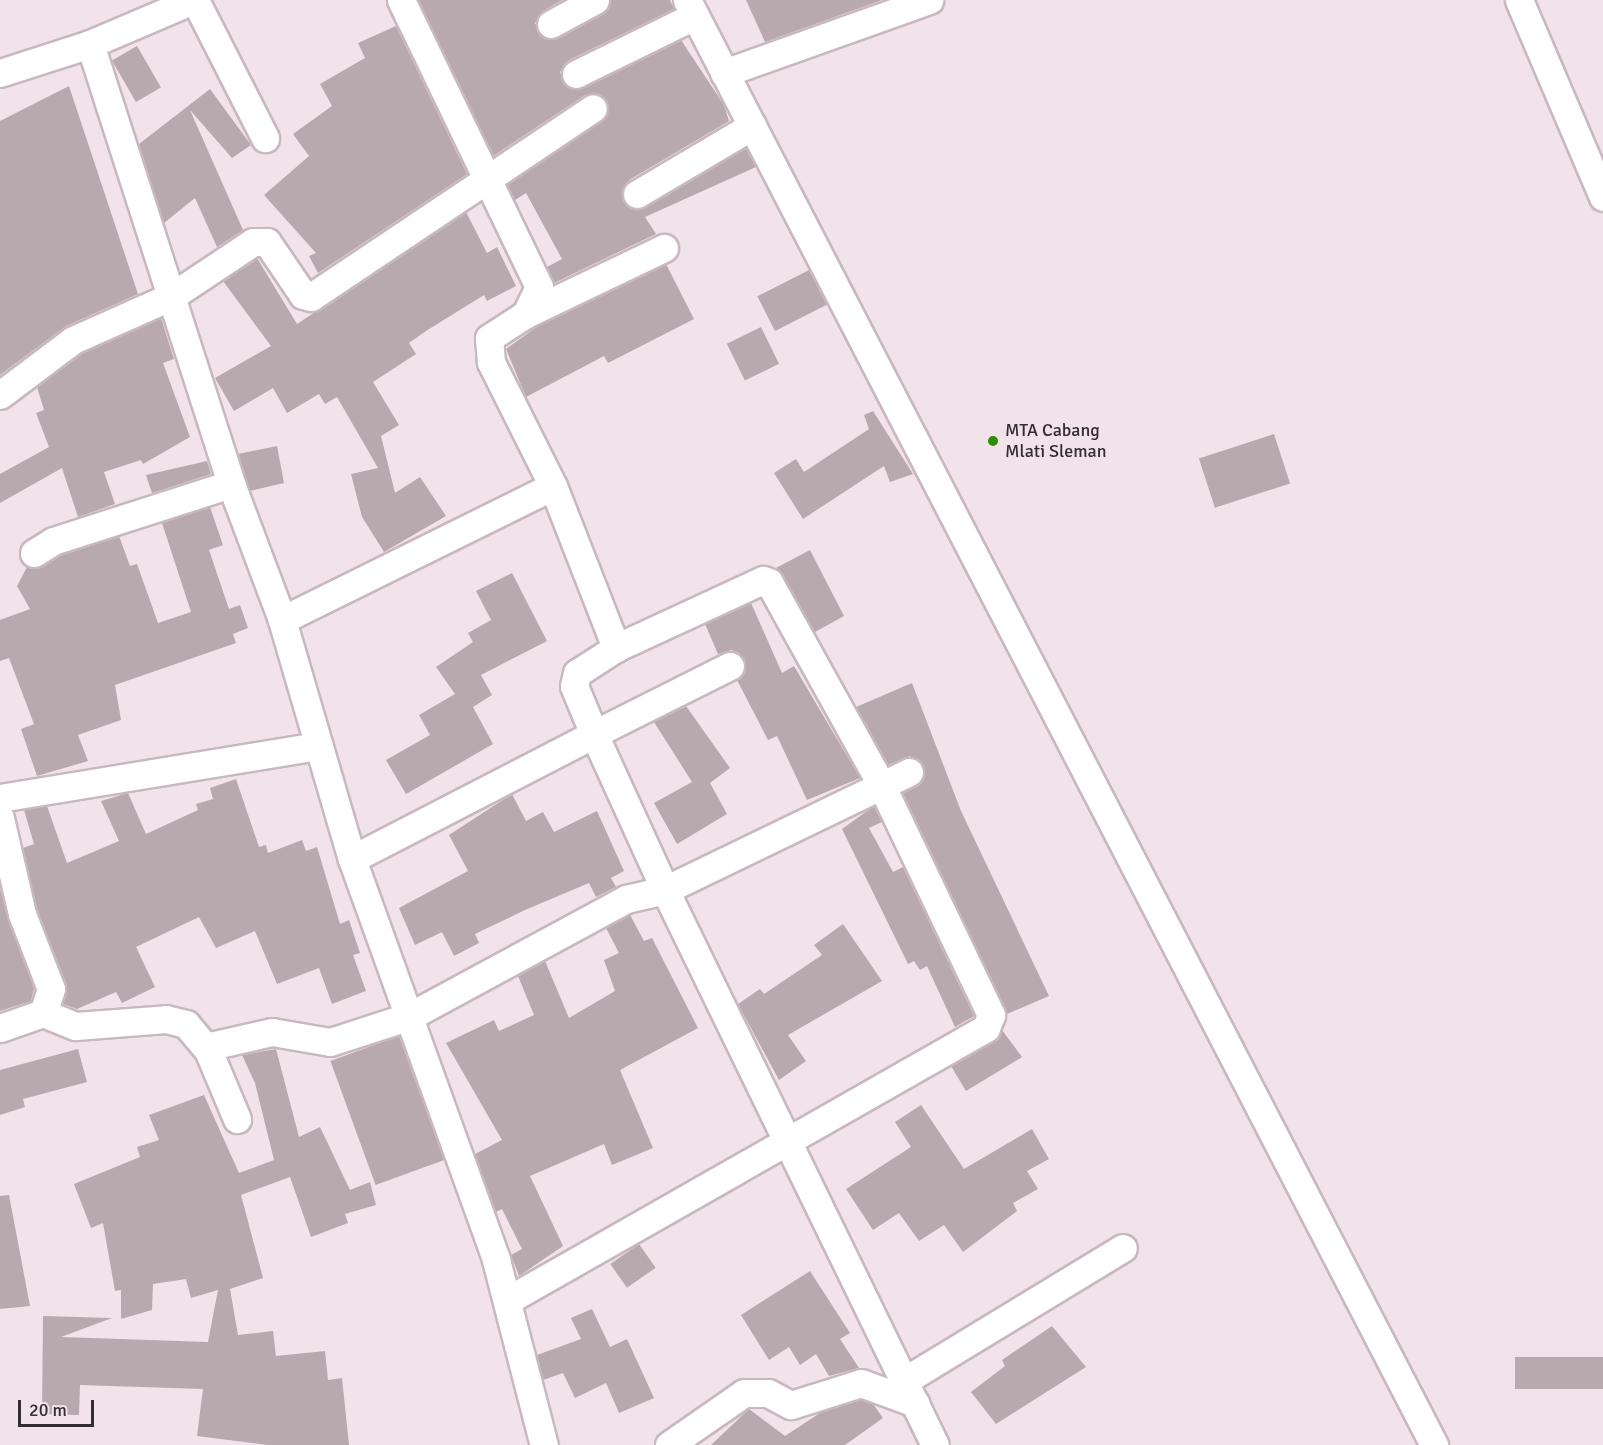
<!DOCTYPE html>
<style>
body{margin:0}
#map{position:relative;width:1603px;height:1445px;overflow:hidden;background:#f2e2e9;font-family:Signika,sans-serif}
div>[style]{position:absolute}
.building>*{inset:0;background:#b8a9af;transform-origin:0 0}
.roads{filter:drop-shadow(2px 0 #c8b8bf) drop-shadow(-2px 0 #c8b8bf) drop-shadow(0 2px #c8b8bf) drop-shadow(0 -2px #c8b8bf)}
.minor>*{height:27px;margin:-13.5px;padding:0 13.5px;transform-origin:13.5px;border-radius:13.5px;background:#fff}
.dots>*{width:16px;height:16px;translate:-50% -50%;box-sizing:border-box;border:3px solid #f2e2e9;border-radius:50%}
span{translate:-50% -50%;white-space:nowrap;text-align:center;line-height:1.15;-webkit-text-stroke:4.5px #f2e2e9;paint-order:stroke}
.poi-label{font-size:18px;color:#332d30}
.left{translate:0 -50%;text-align:left}
.scale{position:absolute;left:18px;top:1400px;width:76px;height:27px;box-sizing:border-box;border:3px solid #332d30;border-top:0;padding-left:8px;font-size:18px;line-height:21px;white-space:nowrap;color:#332d30;-webkit-text-stroke:4px #f2e2e9;paint-order:stroke}
</style>
<div id="map">
<div class="building">
<i style="clip-path:polygon(418px 0,562px 0,543px 11px,535px 23px,542px 37px,551px 40px,603px 14px,611px 0,670px 0,674px 9px,569px 60px,560px 72px,567px 87px,582px 88px,681px 40px,724px 105px,729px 121px,629px 180px,623px 201px,630px 208px,644px 208px,746px 148px,756px 167px,645px 217px,656px 234px,554px 283px,547px 267px,562px 259px,526px 193px,515px 200px,507px 184px,602px 121px,606px 100px,599px 94px,585px 95px,493px 156px)"></i>
<i style="clip-path:polygon(746px 0,882px 0,765px 42px)"></i>
<i style="clip-path:polygon(396px 26px,467px 174px,318px 273px,309px 256px,316px 253px,264px 195px,309px 156px,293px 134px,332px 106px,320px 84px,365px 58px,358px 43px)"></i>
<i style="left:137px;top:46px;width:48px;height:29px;rotate:60deg"></i>
<i style="clip-path:polygon(69px 86px,138px 294px,66px 326px,0 375px,0 121px)"></i>
<i style="clip-path:polygon(210px 89px,251px 145px,232px 158px,190px 110px,243px 230px,217px 247px,195px 198px,164px 223px,139px 144px)"></i>
<i style="clip-path:polygon(466px 212px,487px 253px,497px 247px,516px 286px,487px 301px,484px 295px,426px 331px,409px 343px,416px 354px,373px 382px,399px 425px,381px 436px,395px 493px,420px 477px,446px 516px,384px 552px,362px 517px,351px 474px,378px 468px,337px 397px,325px 404px,319px 394px,287px 413px,273px 388px,234px 411px,215px 378px,271px 346px,223px 281px,257px 258px,297px 324px)"></i>
<i style="clip-path:polygon(666px 264px,694px 319px,608px 363px,604px 356px,526px 397px,506px 349px,541px 324px)"></i>
<i style="left:809px;top:270px;width:39px;height:58px;rotate:63deg"></i>
<i style="clip-path:polygon(161px 318px,174px 359px,163px 363px,190px 437px,143px 464px,141px 460px,104px 472px,115px 504px,78px 517px,62px 468px,0 503px,0 474px,49px 447px,36px 413px,44px 410px,37px 387px,81px 354px)"></i>
<i style="left:761px;top:327px;width:41px;height:38px;rotate:64deg"></i>
<i style="clip-path:polygon(873px 411px,913px 474px,890px 482px,884px 466px,803px 519px,774px 473px,796px 459px,804px 472px,869px 429px,864px 415px)"></i>
<i style="left:1274px;top:434px;width:52px;height:79px;rotate:72deg"></i>
<i style="clip-path:polygon(277px 446px,284px 483px,250px 491px,238px 454px)"></i>
<i style="clip-path:polygon(207px 461px,211px 474px,152px 493px,146px 475px)"></i>
<i style="clip-path:polygon(210px 507px,223px 545px,209px 550px,229px 609px,240px 605px,248px 628px,233px 634px,236px 643px,115px 685px,121px 720px,78px 735px,88px 761px,37px 776px,21px 729px,34px 724px,9px 658px,0 661px,0 620px,30px 609px,17px 586px,27px 567px,119px 536px,130px 566px,137px 564px,158px 623px,191px 612px,162px 523px)"></i>
<i style="clip-path:polygon(810px 550px,844px 616px,815px 632px,776px 568px)"></i>
<i style="clip-path:polygon(512px 573px,547px 641px,481px 675px,492px 695px,473px 707px,493px 744px,406px 794px,386px 760px,430px 735px,419px 715px,455px 694px,436px 667px,473px 642px,468px 633px,491px 620px,476px 591px)"></i>
<i style="clip-path:polygon(751px 603px,782px 673px,794px 666px,860px 778px,807px 800px,777px 736px,768px 740px,737px 680px,746px 668px,744px 658px,732px 650px,718px 654px,705px 624px)"></i>
<i style="clip-path:polygon(912px 683px,961px 811px,1049px 996px,1007px 1014px,903px 793px,922px 781px,923px 765px,910px 756px,888px 765px,856px 707px)"></i>
<i style="clip-path:polygon(686px 706px,730px 768px,710px 783px,727px 814px,677px 844px,654px 803px,692px 782px,654px 722px)"></i>
<i style="clip-path:polygon(236px 779px,259px 847px,266px 845px,268px 853px,302px 840px,306px 851px,317px 847px,340px 924px,349px 920px,360px 953px,353px 955px,366px 991px,332px 1004px,319px 968px,277px 984px,255px 931px,216px 948px,199px 917px,136px 947px,155px 987px,122px 1003px,116px 992px,77px 1009px,63px 1004px,66px 983px,37px 909px,23px 848px,34px 844px,24px 810px,47px 806px,67px 863px,119px 841px,101px 801px,128px 793px,146px 834px,198px 810px,196px 804px,213px 799px,210px 788px)"></i>
<i style="clip-path:polygon(512px 794px,526px 821px,543px 812px,554px 832px,597px 811px,624px 871px,611px 878px,616px 887px,596px 897px,589px 883px,525px 910px,475px 934px,479px 943px,454px 956px,442px 932px,415px 945px,399px 908px,468px 871px,449px 835px)"></i>
<i style="clip-path:polygon(874px 806px,882px 822px,869px 828px,893px 872px,903px 867px,974px 1016px,955px 1027px,927px 966px,920px 970px,914px 961px,908px 964px,842px 829px)"></i>
<i style="clip-path:polygon(0 889px,34px 989px,31px 1001px,0 1011px)"></i>
<i style="clip-path:polygon(630px 915px,644px 941px,652px 938px,698px 1028px,620px 1070px,653px 1148px,612px 1165px,604px 1144px,530px 1176px,563px 1246px,519px 1276px,511px 1255px,522px 1249px,502px 1209px,496px 1212px,475px 1154px,502px 1140px,446px 1043px,494px 1020px,499px 1031px,534px 1015px,518px 976px,545px 961px,569px 1018px,615px 991px,604px 960px,619px 953px,606px 928px)"></i>
<i style="clip-path:polygon(843px 924px,882px 981px,788px 1035px,806px 1061px,779px 1080px,738px 1004px,760px 989px,764px 994px,822px 955px,814px 945px)"></i>
<i style="clip-path:polygon(1002px 1030px,1022px 1057px,966px 1091px,951px 1066px,994px 1042px)"></i>
<i style="left:399px;top:1036px;width:132px;height:73px;rotate:70deg"></i>
<i style="clip-path:polygon(78px 1049px,87px 1082px,23px 1099px,25px 1107px,0 1115px,0 1070px)"></i>
<i style="clip-path:polygon(276px 1049px,299px 1137px,320px 1127px,350px 1190px,370px 1182px,376px 1205px,345px 1214px,348px 1223px,311px 1237px,290px 1177px,241px 1195px,263px 1278px,230px 1289px,238px 1335px,273px 1331px,276px 1356px,325px 1351px,328px 1380px,342px 1378px,349px 1445px,268px 1445px,197px 1436px,203px 1389px,80px 1385px,79px 1415px,42px 1414px,43px 1316px,112px 1318px,61px 1337px,208px 1342px,218px 1290px,191px 1298px,186px 1279px,153px 1284px,152px 1310px,121px 1319px,121px 1290px,115px 1291px,103px 1223px,91px 1228px,74px 1184px,140px 1157px,137px 1147px,159px 1140px,149px 1115px,204px 1095px,239px 1173px,274px 1160px,255px 1083px,242px 1055px)"></i>
<i style="clip-path:polygon(921px 1105px,964px 1169px,1032px 1129px,1049px 1159px,1027px 1171px,1038px 1189px,1013px 1203px,1017px 1211px,963px 1252px,944px 1225px,919px 1241px,899px 1213px,873px 1230px,846px 1189px,911px 1147px,895px 1122px)"></i>
<i style="clip-path:polygon(9px 1195px,30px 1306px,0 1309px,0 1196px)"></i>
<i style="left:639px;top:1244px;width:29px;height:35px;rotate:55deg"></i>
<i style="clip-path:polygon(810px 1271px,850px 1333px,840px 1339px,859px 1368px,829px 1376px,816px 1354px,800px 1365px,789px 1347px,769px 1360px,741px 1315px)"></i>
<i style="clip-path:polygon(592px 1309px,610px 1347px,627px 1339px,654px 1398px,619px 1413px,606px 1383px,575px 1398px,563px 1373px,543px 1380px,537px 1355px,581px 1339px,571px 1318px)"></i>
<i style="clip-path:polygon(1052px 1326px,1086px 1367px,996px 1424px,971px 1392px,1005px 1366px,1002px 1360px)"></i>
<i style="left:1603px;top:1357px;width:32px;height:88px;rotate:90deg"></i>
<i style="clip-path:polygon(861px 1400px,873px 1404px,883px 1418px,845px 1445px,711px 1445px,749px 1409px,785px 1436px,820px 1413px)"></i>
</div>
<div class="roads">
<div class="minor">
<i style="left:195px;top:0;width:155px;rotate:63.1deg"></i>
<i style="left:401px;top:0;width:318px;rotate:64.3deg"></i>
<i style="left:539px;top:287px;width:30px;rotate:116deg"></i>
<i style="left:687px;top:0;width:1627px;rotate:62.66deg"></i>
<i style="left:1519px;top:0;width:214px;rotate:66.9deg"></i>
<i style="left:551px;top:24px;width:50px;rotate:-28.6deg"></i>
<i style="left:90px;top:44px;width:112px;rotate:-23.1deg"></i>
<i style="left:0;top:73px;width:95px;rotate:-17.9deg"></i>
<i style="left:90px;top:44px;width:462px;rotate:72.2deg"></i>
<i style="left:231px;top:484px;width:145px;rotate:69.4deg"></i>
<i style="left:282px;top:620px;width:249px;rotate:73.7deg"></i>
<i style="left:352px;top:859px;width:426px;rotate:70.2deg"></i>
<i style="left:496px;top:1260px;width:191px;rotate:75.5deg"></i>
<i style="left:724px;top:73px;width:218px;rotate:-19.6deg"></i>
<i style="left:576px;top:74px;width:120px;rotate:-26.1deg"></i>
<i style="left:637px;top:194px;width:134px;rotate:-30.6deg"></i>
<i style="left:0;top:395px;width:91px;rotate:-37deg"></i>
<i style="left:73px;top:340px;width:108px;rotate:-24deg"></i>
<i style="left:172px;top:296px;width:97px;rotate:-33.7deg"></i>
<i style="left:253px;top:242px;width:14px"></i>
<i style="left:267px;top:242px;width:64px;rotate:55.8deg"></i>
<i style="left:303px;top:295px;width:8px;rotate:14deg"></i>
<i style="left:311px;top:297px;width:339px;rotate:-33.8deg"></i>
<i style="left:553px;top:486px;width:139px;rotate:-116.6deg"></i>
<i style="left:491px;top:362px;width:24px;rotate:-95deg"></i>
<i style="left:489px;top:338px;width:44px;rotate:-33deg"></i>
<i style="left:526px;top:314px;width:153px;rotate:-25.6deg"></i>
<i style="left:34px;top:553px;width:22px;rotate:-32deg"></i>
<i style="left:53px;top:541px;width:187px;rotate:-17.8deg"></i>
<i style="left:282px;top:620px;width:302px;rotate:-26.3deg"></i>
<i style="left:553px;top:486px;width:174px;rotate:68.7deg"></i>
<i style="left:616px;top:648px;width:46px;rotate:147.3deg"></i>
<i style="left:577px;top:673px;width:13px;rotate:103deg"></i>
<i style="left:574px;top:686px;width:52px;rotate:67.4deg"></i>
<i style="left:594px;top:734px;width:152px;rotate:-26.6deg"></i>
<i style="left:0;top:798px;width:323px;rotate:-9.3deg"></i>
<i style="left:0;top:818px;width:98px;rotate:77.1deg"></i>
<i style="left:22px;top:914px;width:80px;rotate:68.9deg"></i>
<i style="left:51px;top:989px;width:25px;rotate:108deg"></i>
<i style="left:43px;top:1013px;width:46px;rotate:160.8deg"></i>
<i style="left:352px;top:859px;width:272px;rotate:-27.3deg"></i>
<i style="left:594px;top:734px;width:171px;rotate:65.5deg"></i>
<i style="left:665px;top:890px;width:271px;rotate:-25.8deg"></i>
<i style="left:43px;top:1013px;width:35px;rotate:22deg"></i>
<i style="left:76px;top:1026px;width:90px;rotate:-4.4deg"></i>
<i style="left:166px;top:1019px;width:21px;rotate:14deg"></i>
<i style="left:186px;top:1024px;width:34px;rotate:50deg"></i>
<i style="left:208px;top:1050px;width:75px;rotate:67.2deg"></i>
<i style="left:206px;top:1047px;width:68px;rotate:-12.8deg"></i>
<i style="left:272px;top:1032px;width:59px;rotate:9.8deg"></i>
<i style="left:330px;top:1042px;width:84px;rotate:-18deg"></i>
<i style="left:410px;top:1016px;width:246px;rotate:-28.4deg"></i>
<i style="left:626px;top:899px;width:40px;rotate:-13deg"></i>
<i style="left:665px;top:890px;width:617px;rotate:64.06deg"></i>
<i style="left:508px;top:1300px;width:550px;rotate:-29.64deg"></i>
<i style="left:986px;top:1028px;width:14px;rotate:-69deg"></i>
<i style="left:991px;top:1015px;width:254px;rotate:-115.5deg"></i>
<i style="left:882px;top:786px;width:233px;rotate:-119deg"></i>
<i style="left:769px;top:582px;width:6px;rotate:-162deg"></i>
<i style="left:763px;top:580px;width:162px;rotate:155.2deg"></i>
<i style="left:904px;top:1381px;width:256px;rotate:-31.3deg"></i>
<i style="left:669px;top:1445px;width:91px;rotate:-34.7deg"></i>
<i style="left:744px;top:1393px;width:24px"></i>
<i style="left:768px;top:1393px;width:26px;rotate:28deg"></i>
<i style="left:791px;top:1405px;width:73px;rotate:-17.4deg"></i>
<i style="left:861px;top:1383px;width:58px;rotate:20.3deg"></i>
</div>
</div>
<div class="dots">
<i style="left:993px;top:441px;background:#2a8d04"></i>
</div>
<div class="poi-label">
<span class="left" style="left:1005px;top:441px">MTA Cabang<br>Mlati Sleman</span>
</div>
<div class="scale">20 m</div>
</div>
